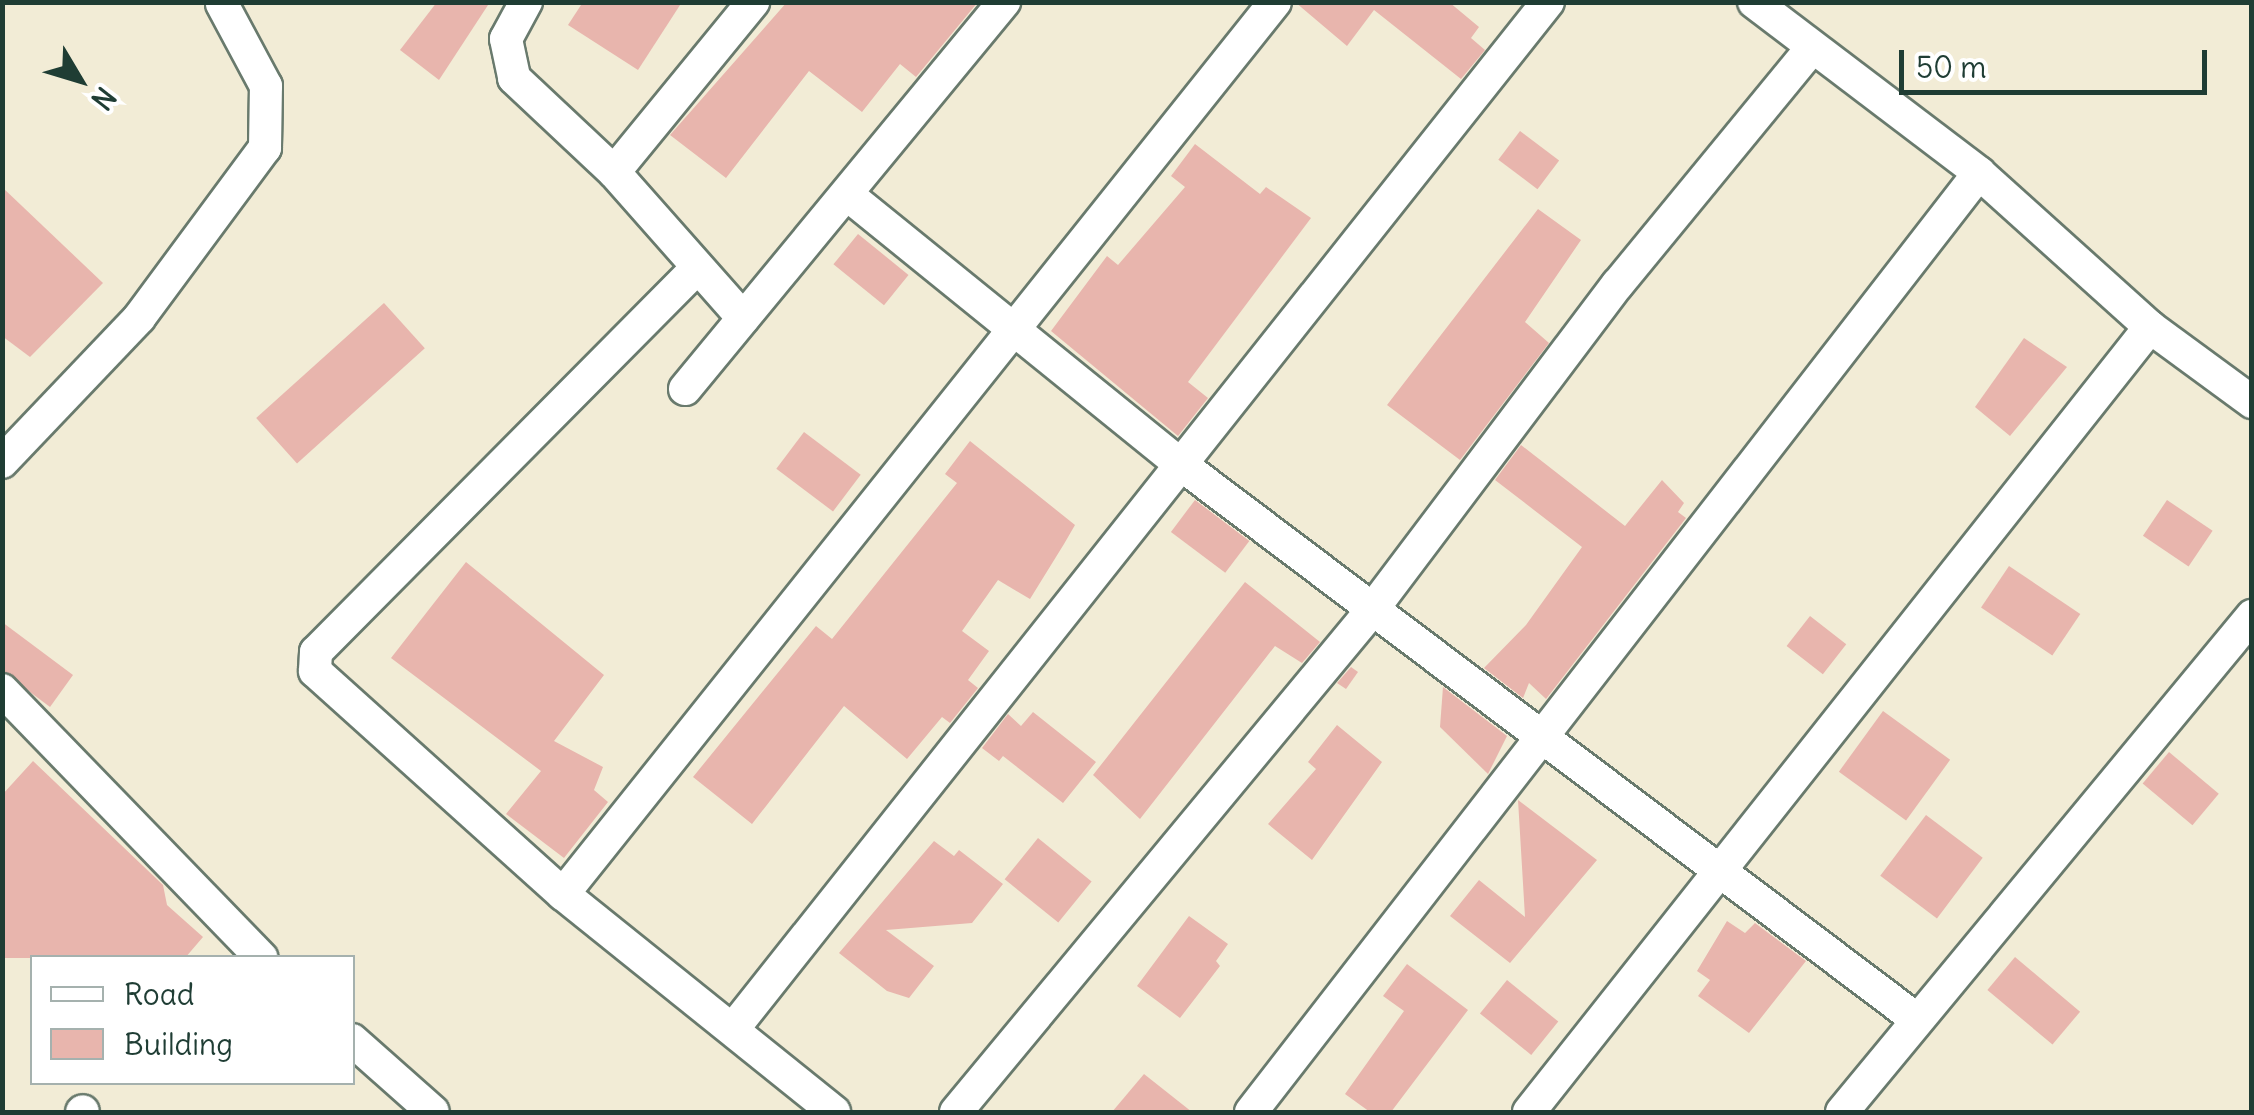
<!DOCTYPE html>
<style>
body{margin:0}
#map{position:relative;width:2254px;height:1115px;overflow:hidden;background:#f2ecd6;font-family:Delius,sans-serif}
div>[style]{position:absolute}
.building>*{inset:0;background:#e8b5ad;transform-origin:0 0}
.roads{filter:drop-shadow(2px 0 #697a6d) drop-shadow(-2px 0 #697a6d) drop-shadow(0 2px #697a6d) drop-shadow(0 -2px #697a6d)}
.street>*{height:32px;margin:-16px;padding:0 16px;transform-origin:16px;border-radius:16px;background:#fff}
span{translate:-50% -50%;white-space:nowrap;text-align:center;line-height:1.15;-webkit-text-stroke:8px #fff;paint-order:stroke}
.frame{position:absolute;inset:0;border:5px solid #1f3d34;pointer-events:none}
.legend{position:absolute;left:30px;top:955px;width:325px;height:130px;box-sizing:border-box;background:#fff;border:2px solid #a5b1ae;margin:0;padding:12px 18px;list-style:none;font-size:30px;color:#1f3d34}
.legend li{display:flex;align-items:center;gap:20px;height:50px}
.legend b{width:50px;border:2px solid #a5b1ae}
.north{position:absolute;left:30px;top:30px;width:100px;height:100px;-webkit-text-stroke:8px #fff;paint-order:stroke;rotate:128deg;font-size:28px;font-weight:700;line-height:40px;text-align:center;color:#1f3d34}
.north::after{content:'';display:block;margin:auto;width:35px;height:45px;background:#1f3d34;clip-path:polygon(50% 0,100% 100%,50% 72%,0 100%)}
.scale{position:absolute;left:1899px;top:50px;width:308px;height:45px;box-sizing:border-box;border:5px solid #1f3d34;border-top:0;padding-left:12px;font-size:30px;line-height:35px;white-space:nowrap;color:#1f3d34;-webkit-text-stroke:8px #fff;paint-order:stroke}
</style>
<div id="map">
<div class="building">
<i style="clip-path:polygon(437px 2px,490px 2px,439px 80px,400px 50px)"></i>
<i style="clip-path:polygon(583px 2px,682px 2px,638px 70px,568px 25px)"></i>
<i style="clip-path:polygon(787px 2px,978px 2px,916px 77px,900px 64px,862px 112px,809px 71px,726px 178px,670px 135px)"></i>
<i style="clip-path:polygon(1295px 2px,1449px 2px,1479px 27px,1471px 38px,1485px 50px,1461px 79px,1374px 10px,1347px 46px)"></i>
<i style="left:1520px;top:131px;width:49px;height:36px;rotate:37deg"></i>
<i style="clip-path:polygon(1195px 144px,1260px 194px,1266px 187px,1311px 218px,1188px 382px,1208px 398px,1178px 436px,1051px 331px,1107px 256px,1118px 265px,1185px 187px,1171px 176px)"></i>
<i style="clip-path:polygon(2px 187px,103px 283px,30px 357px,2px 336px)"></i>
<i style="clip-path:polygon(1538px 209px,1581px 240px,1525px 322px,1549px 343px,1460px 460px,1387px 405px)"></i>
<i style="left:858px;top:234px;width:65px;height:39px;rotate:39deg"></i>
<i style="left:384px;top:303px;width:61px;height:172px;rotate:48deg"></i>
<i style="clip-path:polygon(2024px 338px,2067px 367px,2010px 436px,1975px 407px)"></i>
<i style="left:804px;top:432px;width:71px;height:46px;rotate:37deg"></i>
<i style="clip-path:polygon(970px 441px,1075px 525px,1064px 544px,1030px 599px,998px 580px,962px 631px,989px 651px,968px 680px,978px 688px,950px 723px,942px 717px,907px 759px,844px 706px,752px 824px,693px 777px,816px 626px,832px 639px,957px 483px,945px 474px)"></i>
<i style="clip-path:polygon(1521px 445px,1625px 526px,1662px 480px,1684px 503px,1678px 512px,1686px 518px,1546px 699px,1529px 683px,1523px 698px,1484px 668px,1526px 625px,1582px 547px,1495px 480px)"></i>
<i style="left:1195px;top:500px;width:68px;height:40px;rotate:37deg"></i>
<i style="left:2167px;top:500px;width:55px;height:43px;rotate:34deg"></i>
<i style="clip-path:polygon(466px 562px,604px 675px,554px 741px,603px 767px,594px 790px,608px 802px,564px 858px,506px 814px,541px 771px,391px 658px)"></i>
<i style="left:2009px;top:566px;width:86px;height:50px;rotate:34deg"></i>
<i style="clip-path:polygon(1245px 582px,1320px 642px,1302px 663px,1275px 646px,1140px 819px,1093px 775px)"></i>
<i style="left:1810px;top:616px;width:46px;height:38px;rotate:38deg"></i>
<i style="clip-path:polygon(2px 622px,73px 675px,50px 707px,2px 671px)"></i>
<i style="clip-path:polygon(1351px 667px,1358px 672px,1346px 689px,1337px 683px)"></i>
<i style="clip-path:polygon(1443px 687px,1507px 736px,1488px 774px,1440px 727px)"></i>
<i style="left:1883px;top:711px;width:83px;height:75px;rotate:36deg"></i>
<i style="clip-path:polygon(1033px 712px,1096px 762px,1063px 803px,1003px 756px,999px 761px,982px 748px,1008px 714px,1021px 726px)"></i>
<i style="clip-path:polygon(1337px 725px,1382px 762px,1312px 860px,1268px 824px,1316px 769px,1308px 762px)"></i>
<i style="left:2169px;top:752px;width:65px;height:41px;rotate:40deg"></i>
<i style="clip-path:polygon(33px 761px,163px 885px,167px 905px,203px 937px,185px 958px,2px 958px,2px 795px)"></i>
<i style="clip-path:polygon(1518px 800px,1597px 860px,1510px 963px,1450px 916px,1479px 880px,1525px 917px)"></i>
<i style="left:1926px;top:815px;width:71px;height:76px;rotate:37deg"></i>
<i style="left:1038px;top:838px;width:69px;height:53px;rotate:39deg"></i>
<i style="clip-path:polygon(934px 841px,954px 856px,959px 850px,1003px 884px,972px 923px,886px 930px,934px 966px,909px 998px,887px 991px,839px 953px)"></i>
<i style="clip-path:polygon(1189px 916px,1228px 944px,1216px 961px,1220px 966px,1180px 1018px,1137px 986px)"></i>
<i style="clip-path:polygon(1727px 921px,1745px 933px,1755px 923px,1806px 961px,1749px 1033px,1698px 996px,1710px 980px,1697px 971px)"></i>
<i style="left:2015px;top:957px;width:85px;height:43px;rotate:40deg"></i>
<i style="clip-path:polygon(1407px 964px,1468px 1010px,1391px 1112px,1370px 1112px,1345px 1094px,1404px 1011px,1383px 996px)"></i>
<i style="left:1507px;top:980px;width:66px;height:43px;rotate:39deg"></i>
<i style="clip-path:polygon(1144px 1074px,1192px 1112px,1112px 1112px)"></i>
</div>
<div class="roads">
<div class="street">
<i style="left:526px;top:2px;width:42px;rotate:118.4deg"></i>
<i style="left:506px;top:39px;width:40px;rotate:78deg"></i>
<i style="left:514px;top:78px;width:137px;rotate:43.2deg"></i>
<i style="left:614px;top:172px;width:195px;rotate:48.5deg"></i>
<i style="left:1754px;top:2px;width:283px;rotate:37.2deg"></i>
<i style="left:1979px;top:173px;width:230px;rotate:42deg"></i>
<i style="left:2150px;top:327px;width:127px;rotate:36.3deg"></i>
<i style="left:614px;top:172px;width:220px;rotate:-50.7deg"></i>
<i style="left:849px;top:196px;width:424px;rotate:39deg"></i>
<i style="left:1179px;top:463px;width:923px;rotate:37.03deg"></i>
<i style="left:695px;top:270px;width:538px;rotate:134.77deg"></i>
<i style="left:316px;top:652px;width:19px;rotate:93deg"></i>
<i style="left:315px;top:671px;width:334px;rotate:42deg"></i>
<i style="left:563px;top:894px;width:348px;rotate:38.8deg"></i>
<i style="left:685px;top:389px;width:502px;rotate:-50.5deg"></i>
<i style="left:2px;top:462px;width:199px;rotate:-46.4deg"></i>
<i style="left:139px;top:318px;width:212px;rotate:-53.5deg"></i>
<i style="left:265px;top:148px;width:62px;rotate:-89.1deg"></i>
<i style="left:266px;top:86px;width:93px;rotate:-118.2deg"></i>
<i style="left:2px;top:690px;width:373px;rotate:45.9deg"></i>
<i style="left:563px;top:894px;width:1141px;rotate:-51.4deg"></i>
<i style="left:733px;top:1029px;width:1311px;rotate:-51.57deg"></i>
<i style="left:352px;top:1040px;width:108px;rotate:41.6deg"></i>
<i style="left:82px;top:1112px;width:1px;rotate:-45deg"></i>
<i style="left:956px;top:1112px;width:652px;rotate:-50.35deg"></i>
<i style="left:1372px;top:610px;width:408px;rotate:-53deg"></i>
<i style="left:1618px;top:284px;width:306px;rotate:-50.6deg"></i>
<i style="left:1251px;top:1112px;width:1188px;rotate:-52.21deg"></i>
<i style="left:1529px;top:1112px;width:1001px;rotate:-51.65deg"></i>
<i style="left:1842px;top:1112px;width:644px;rotate:-50.42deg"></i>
</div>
</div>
<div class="frame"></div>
<ul class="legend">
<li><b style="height:12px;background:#fff"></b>Road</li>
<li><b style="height:28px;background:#e8b5ad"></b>Building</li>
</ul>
<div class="north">N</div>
<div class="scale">50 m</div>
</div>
